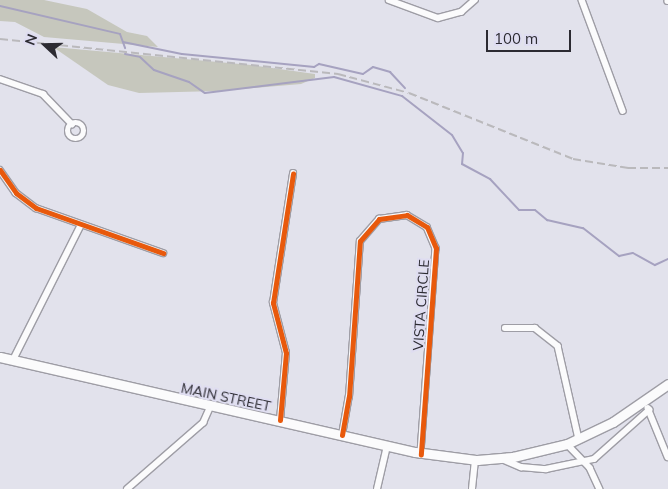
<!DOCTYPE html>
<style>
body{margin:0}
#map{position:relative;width:668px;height:489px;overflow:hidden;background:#e2e2ec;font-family:Mulish,sans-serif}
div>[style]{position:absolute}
.green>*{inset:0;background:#c6c7bd}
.stream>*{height:2px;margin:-1px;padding:0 1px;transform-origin:1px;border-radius:1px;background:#a6a2c0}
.roads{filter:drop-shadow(1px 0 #9e9da5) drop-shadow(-1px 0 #9e9da5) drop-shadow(0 1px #9e9da5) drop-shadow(0 -1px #9e9da5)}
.street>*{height:5.5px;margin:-2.75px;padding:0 2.75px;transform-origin:2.75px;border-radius:2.75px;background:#fbfbfc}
.street>.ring{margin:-2.75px;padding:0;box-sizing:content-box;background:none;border:5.5px solid #fbfbfc;border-radius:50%}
.primary>*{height:9px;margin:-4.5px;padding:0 4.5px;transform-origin:4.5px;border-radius:4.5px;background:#fbfbfc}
.rail>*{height:2px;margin-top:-1px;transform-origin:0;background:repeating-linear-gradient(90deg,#bab9bc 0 8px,transparent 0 12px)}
.cycleway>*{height:5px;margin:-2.5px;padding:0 2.5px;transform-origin:2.5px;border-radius:2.5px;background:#e8590c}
span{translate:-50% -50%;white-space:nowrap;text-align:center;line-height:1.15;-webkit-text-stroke:4px #dfddf1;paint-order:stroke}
.street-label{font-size:14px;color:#2c2b32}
.north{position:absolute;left:20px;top:20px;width:50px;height:50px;-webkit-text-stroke:4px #dfddf1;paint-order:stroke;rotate:291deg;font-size:14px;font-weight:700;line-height:20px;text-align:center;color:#2c2b32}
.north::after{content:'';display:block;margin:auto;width:18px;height:22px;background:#2c2b32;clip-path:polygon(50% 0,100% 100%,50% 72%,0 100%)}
.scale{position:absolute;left:486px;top:30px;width:85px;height:22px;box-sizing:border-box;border:2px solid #2c2b32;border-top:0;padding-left:6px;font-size:15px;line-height:18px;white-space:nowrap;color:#2c2b32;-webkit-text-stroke:4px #dfddf1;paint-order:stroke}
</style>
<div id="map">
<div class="green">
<i style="clip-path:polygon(0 0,44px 0,87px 9px,127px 32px,147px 36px,158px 47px,44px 37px,15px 22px,0 21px)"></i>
<i style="clip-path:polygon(53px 47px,251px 65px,315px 74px,315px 78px,301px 84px,218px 91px,139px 93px,108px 85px)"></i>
</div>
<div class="stream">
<i style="left:0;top:6px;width:123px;rotate:13.1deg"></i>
<i style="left:120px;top:34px;width:15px;rotate:70deg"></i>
<i style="left:123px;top:42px;width:60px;rotate:11.5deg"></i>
<i style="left:182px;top:54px;width:133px;rotate:5.6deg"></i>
<i style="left:314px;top:67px;width:6px;rotate:-31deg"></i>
<i style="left:319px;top:64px;width:45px;rotate:12.8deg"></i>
<i style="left:363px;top:74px;width:12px;rotate:-35deg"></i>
<i style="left:373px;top:67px;width:18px;rotate:16deg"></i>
<i style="left:390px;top:72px;width:22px;rotate:47deg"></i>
<i style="left:125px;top:54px;width:15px;rotate:11deg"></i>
<i style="left:140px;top:57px;width:19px;rotate:43deg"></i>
<i style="left:154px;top:70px;width:37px;rotate:19deg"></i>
<i style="left:189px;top:82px;width:19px;rotate:35deg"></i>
<i style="left:205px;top:93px;width:130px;rotate:-7.1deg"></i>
<i style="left:334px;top:77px;width:71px;rotate:15.6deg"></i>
<i style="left:402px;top:96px;width:63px;rotate:38deg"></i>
<i style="left:452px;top:135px;width:21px;rotate:59deg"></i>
<i style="left:463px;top:153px;width:11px;rotate:95deg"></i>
<i style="left:462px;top:164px;width:32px;rotate:28deg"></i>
<i style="left:490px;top:179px;width:42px;rotate:46.9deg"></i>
<i style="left:519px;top:210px;width:16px"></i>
<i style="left:535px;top:210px;width:16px;rotate:40deg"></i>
<i style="left:547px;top:220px;width:37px;rotate:13deg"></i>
<i style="left:583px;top:228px;width:46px;rotate:37.9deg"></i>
<i style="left:619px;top:256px;width:14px;rotate:-12deg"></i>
<i style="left:633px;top:253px;width:25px;rotate:29deg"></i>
<i style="left:655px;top:265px;width:14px;rotate:-25deg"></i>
</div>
<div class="roads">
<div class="street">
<i style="left:389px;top:0;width:52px;rotate:20.2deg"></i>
<i style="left:438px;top:18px;width:24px;rotate:-15deg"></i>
<i style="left:461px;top:12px;width:18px;rotate:-41deg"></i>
<i style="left:582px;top:0;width:118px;rotate:69.7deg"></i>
<i style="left:668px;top:0;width:1px;rotate:90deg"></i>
<i style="left:0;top:79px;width:46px;rotate:19.2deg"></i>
<i style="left:43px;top:94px;width:42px;rotate:46deg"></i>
<i class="ring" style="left:68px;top:123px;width:10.5px;height:10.5px"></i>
<i style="left:0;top:170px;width:28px;rotate:55deg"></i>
<i style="left:16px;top:193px;width:25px;rotate:37deg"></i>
<i style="left:36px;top:208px;width:135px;rotate:19.5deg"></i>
<i style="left:505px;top:328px;width:30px"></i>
<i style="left:535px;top:328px;width:29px;rotate:38deg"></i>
<i style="left:558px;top:346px;width:95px;rotate:77.3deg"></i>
<i style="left:13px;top:360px;width:151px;rotate:-63.3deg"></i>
<i style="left:648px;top:408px;width:53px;rotate:67.8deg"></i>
<i style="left:280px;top:420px;width:67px;rotate:-84.9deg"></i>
<i style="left:286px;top:353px;width:52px;rotate:-104.6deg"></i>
<i style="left:273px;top:303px;width:131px;rotate:-81.2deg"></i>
<i style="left:342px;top:435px;width:39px;rotate:-80deg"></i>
<i style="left:349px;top:397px;width:156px;rotate:-86deg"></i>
<i style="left:360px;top:241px;width:29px;rotate:-49deg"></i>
<i style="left:379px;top:219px;width:28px;rotate:-8deg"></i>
<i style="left:407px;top:215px;width:23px;rotate:31deg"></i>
<i style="left:427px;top:227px;width:23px;rotate:67deg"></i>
<i style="left:436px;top:248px;width:207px;rotate:94.2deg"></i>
<i style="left:567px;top:444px;width:33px;rotate:46deg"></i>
<i style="left:590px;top:468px;width:23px;rotate:65deg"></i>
<i style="left:502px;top:459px;width:21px;rotate:23deg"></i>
<i style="left:521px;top:467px;width:25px;rotate:5deg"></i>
<i style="left:546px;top:469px;width:49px;rotate:-11.8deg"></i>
<i style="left:594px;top:459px;width:74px;rotate:-41.7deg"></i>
<i style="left:127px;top:489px;width:101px;rotate:-41deg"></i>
<i style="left:203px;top:423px;width:20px;rotate:-66deg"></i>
<i style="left:377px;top:489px;width:44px;rotate:-76.9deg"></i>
<i style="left:472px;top:489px;width:29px;rotate:-84deg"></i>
</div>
<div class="primary">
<i style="left:0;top:357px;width:426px;rotate:12.9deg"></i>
<i style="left:415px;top:452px;width:63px;rotate:7.4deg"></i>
<i style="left:477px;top:460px;width:36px;rotate:-5deg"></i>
<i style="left:513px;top:457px;width:56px;rotate:-13.5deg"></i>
<i style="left:567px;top:444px;width:51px;rotate:-25.6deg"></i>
<i style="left:613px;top:422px;width:67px;rotate:-34.6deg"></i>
</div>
</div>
<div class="rail">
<i style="left:0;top:39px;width:340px;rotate:5.9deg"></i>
<i style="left:338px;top:74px;width:73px;rotate:15deg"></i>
<i style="left:409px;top:93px;width:177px;rotate:21.9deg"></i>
<i style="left:573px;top:159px;width:56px;rotate:9.3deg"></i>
<i style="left:628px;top:168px;width:40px"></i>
</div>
<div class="cycleway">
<i style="left:0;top:170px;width:28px;rotate:55deg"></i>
<i style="left:16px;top:193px;width:25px;rotate:37deg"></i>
<i style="left:36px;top:208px;width:135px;rotate:19.5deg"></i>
<i style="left:280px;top:420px;width:67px;rotate:-84.9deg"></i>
<i style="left:286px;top:353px;width:52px;rotate:-104.6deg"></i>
<i style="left:273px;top:303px;width:131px;rotate:-81.2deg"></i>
<i style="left:342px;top:435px;width:39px;rotate:-80deg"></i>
<i style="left:349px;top:397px;width:156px;rotate:-86deg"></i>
<i style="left:360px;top:241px;width:29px;rotate:-49deg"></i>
<i style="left:379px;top:219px;width:28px;rotate:-8deg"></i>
<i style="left:407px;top:215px;width:23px;rotate:31deg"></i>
<i style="left:427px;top:227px;width:23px;rotate:67deg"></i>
<i style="left:436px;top:248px;width:207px;rotate:94.2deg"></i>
</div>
<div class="street-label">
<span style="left:421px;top:305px;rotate:-86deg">VISTA CIRCLE</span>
<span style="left:226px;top:397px;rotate:12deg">MAIN STREET</span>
</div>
<div class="north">N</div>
<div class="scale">100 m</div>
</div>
